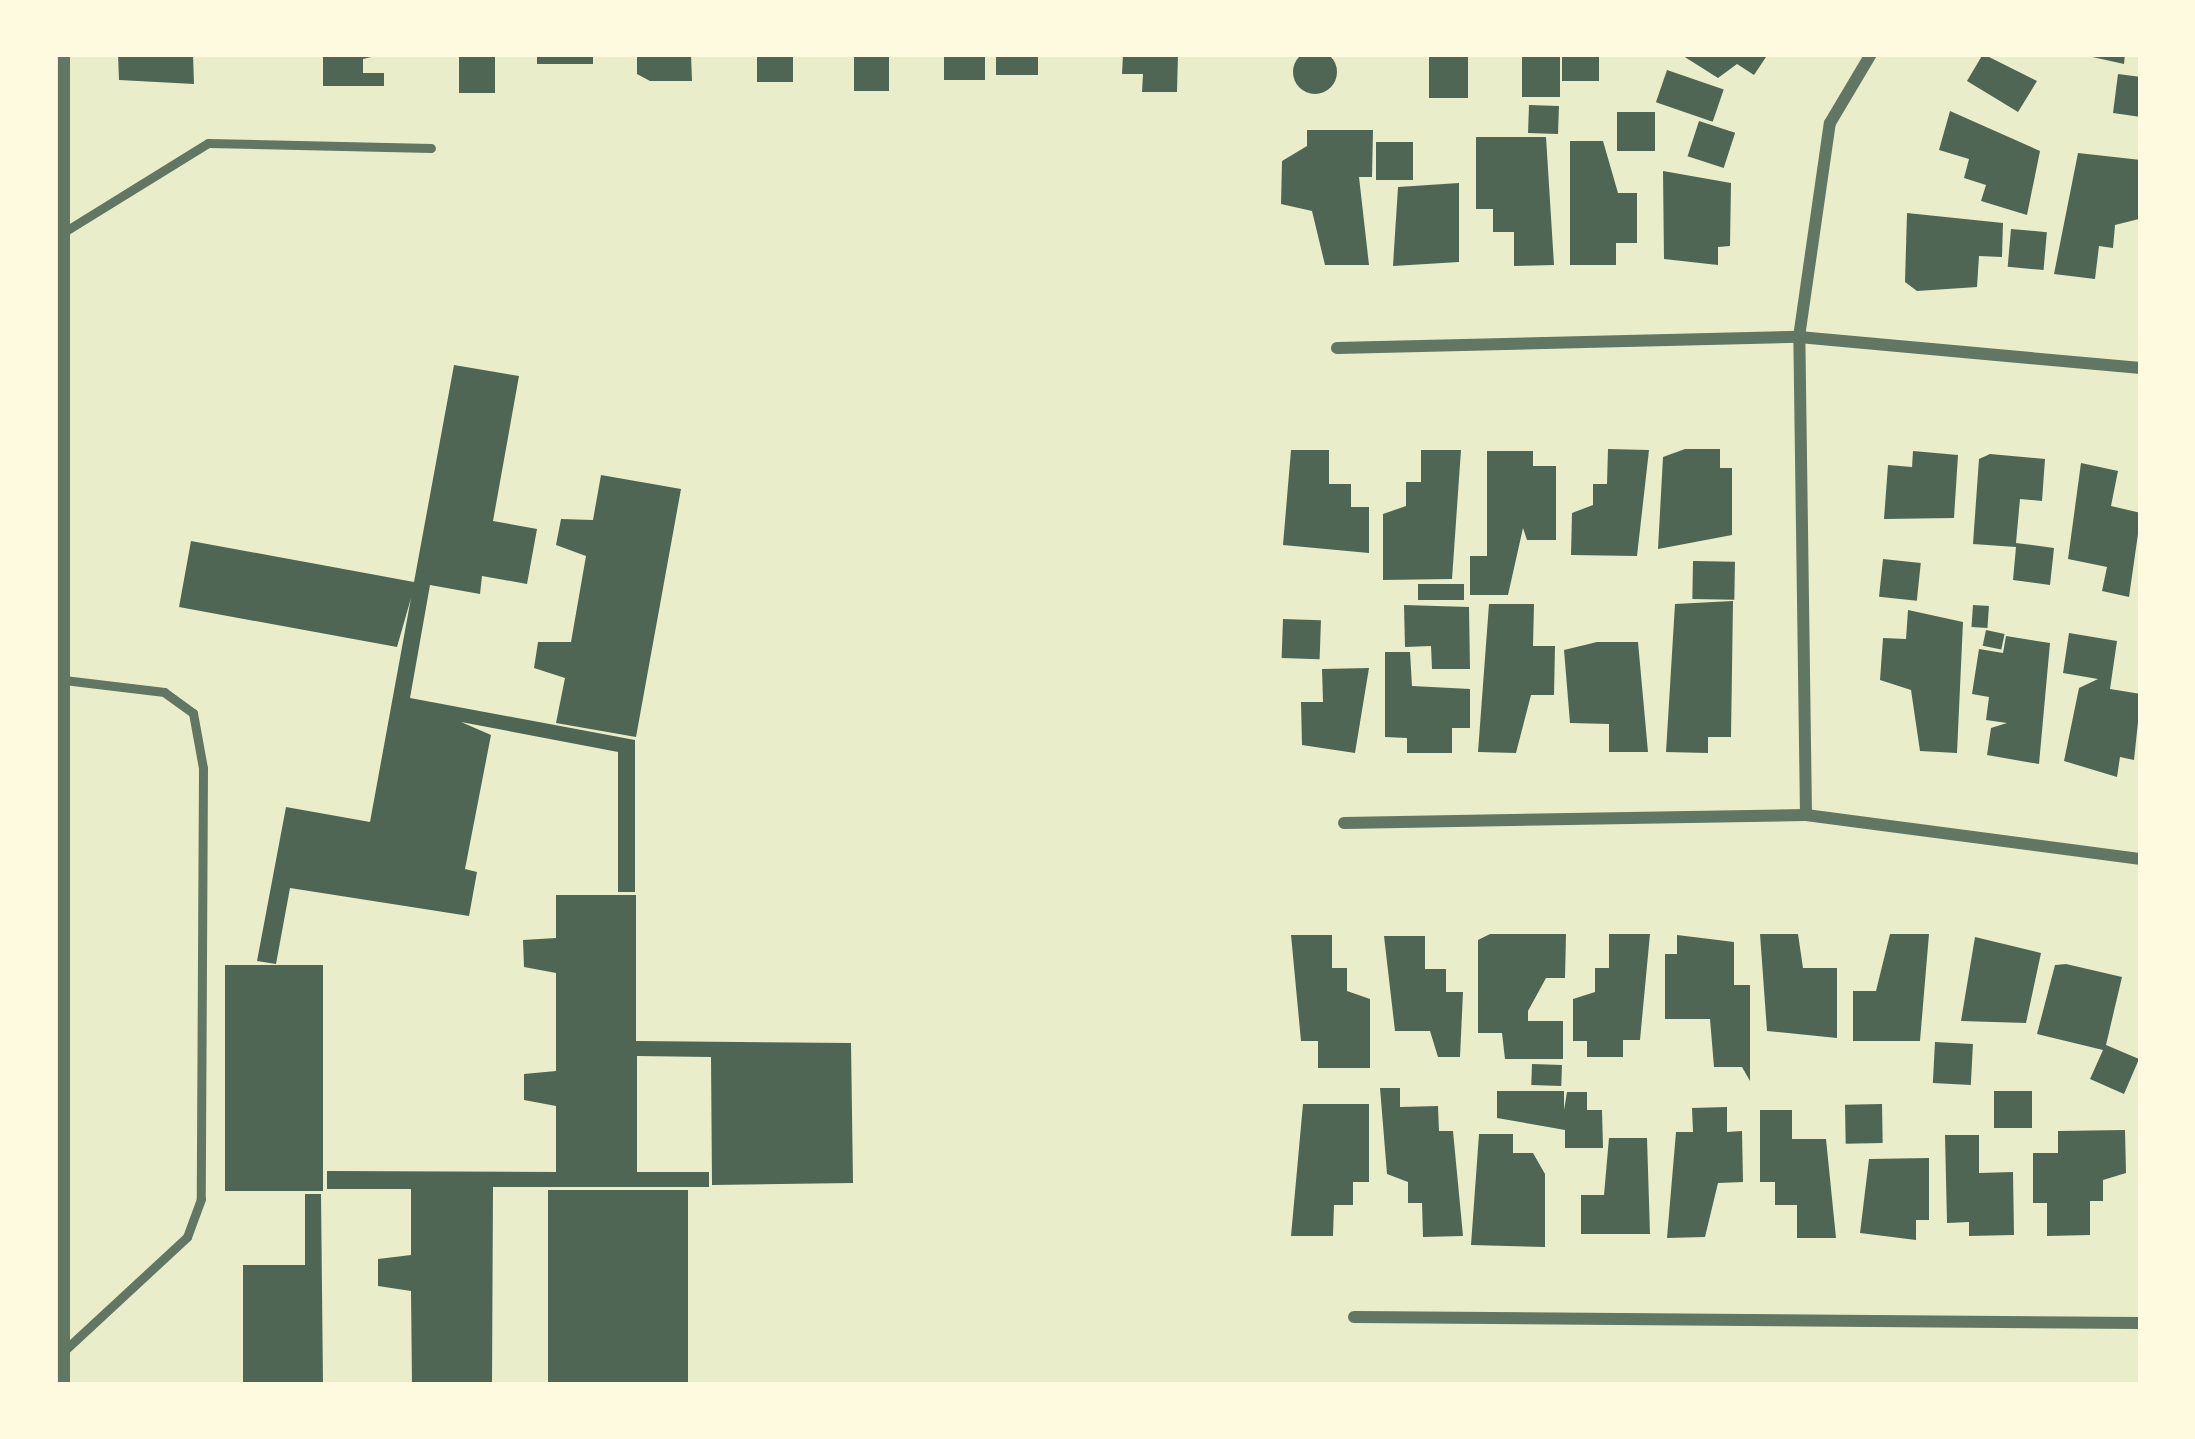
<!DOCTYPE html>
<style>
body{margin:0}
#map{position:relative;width:2195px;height:1439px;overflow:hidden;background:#e9edc9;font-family:"Golos Text",sans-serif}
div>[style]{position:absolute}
.building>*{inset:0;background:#4f6655;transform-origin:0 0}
.round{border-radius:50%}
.service>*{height:9px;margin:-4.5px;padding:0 4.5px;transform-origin:4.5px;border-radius:4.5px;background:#617663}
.minor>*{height:12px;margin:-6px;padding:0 6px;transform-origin:6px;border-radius:6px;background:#617663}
span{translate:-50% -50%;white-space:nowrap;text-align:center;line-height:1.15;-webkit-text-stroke:12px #fefae0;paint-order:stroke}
.frame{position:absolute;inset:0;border:57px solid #fefae0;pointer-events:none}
</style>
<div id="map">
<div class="building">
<i class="round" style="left:1293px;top:50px;width:44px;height:44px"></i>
<i style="clip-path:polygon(118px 54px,193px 54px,194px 84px,119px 80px)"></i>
<i style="clip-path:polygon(323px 54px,384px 54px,363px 59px,363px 73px,384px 73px,384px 86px,323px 86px)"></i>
<i style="left:459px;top:54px;width:36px;height:39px"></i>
<i style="left:537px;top:54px;width:56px;height:10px"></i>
<i style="clip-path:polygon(637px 54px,691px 54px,692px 81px,650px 81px,637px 74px)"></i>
<i style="left:757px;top:54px;width:36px;height:28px"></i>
<i style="left:854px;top:54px;width:35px;height:37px"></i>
<i style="left:944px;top:54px;width:41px;height:26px"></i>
<i style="left:996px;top:54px;width:42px;height:21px"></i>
<i style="clip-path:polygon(1123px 54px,1178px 54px,1177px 92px,1142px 92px,1143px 74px,1122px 74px)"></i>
<i style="left:1429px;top:54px;width:39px;height:44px"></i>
<i style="left:1522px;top:54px;width:38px;height:43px"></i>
<i style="left:1562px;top:54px;width:37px;height:27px"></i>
<i style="clip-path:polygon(1680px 54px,1768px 54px,1754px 75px,1737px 64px,1718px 78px)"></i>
<i style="clip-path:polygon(1983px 54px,2037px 81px,2018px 112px,1967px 81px)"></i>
<i style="clip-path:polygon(2079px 54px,2125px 54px,2124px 64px)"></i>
<i style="left:1667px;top:70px;width:60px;height:34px;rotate:19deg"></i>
<i style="clip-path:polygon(2118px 74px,2141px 77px,2141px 117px,2113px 113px)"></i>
<i style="left:1529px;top:105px;width:30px;height:28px;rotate:2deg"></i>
<i style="clip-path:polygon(1950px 111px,2040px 151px,2027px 215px,1981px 201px,1986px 185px,1964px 178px,1969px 159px,1939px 150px)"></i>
<i style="left:1617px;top:112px;width:38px;height:39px"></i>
<i style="left:1699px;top:121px;width:38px;height:37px;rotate:18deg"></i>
<i style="clip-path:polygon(1307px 130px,1373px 130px,1372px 177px,1359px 177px,1369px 265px,1325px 265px,1312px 211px,1281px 204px,1282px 161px,1307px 146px)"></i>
<i style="clip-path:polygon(1476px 137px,1546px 137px,1554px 265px,1514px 266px,1514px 232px,1493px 232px,1493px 209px,1476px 209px)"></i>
<i style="clip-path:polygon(1570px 141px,1603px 141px,1618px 193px,1637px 193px,1637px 243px,1616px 243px,1616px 265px,1570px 265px)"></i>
<i style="left:1376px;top:142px;width:37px;height:38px"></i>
<i style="clip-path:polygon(2078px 153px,2141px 160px,2139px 219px,2115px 225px,2113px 248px,2099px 246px,2095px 279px,2054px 274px)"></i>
<i style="clip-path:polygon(1663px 171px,1731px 183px,1730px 246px,1718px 247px,1718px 265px,1664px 259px)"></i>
<i style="clip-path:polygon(1459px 183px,1459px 262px,1393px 266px,1398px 187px)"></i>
<i style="clip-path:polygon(1907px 213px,2003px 223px,2002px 257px,1979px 256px,1977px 287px,1917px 291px,1905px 282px)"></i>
<i style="left:2011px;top:229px;width:36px;height:38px;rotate:5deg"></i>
<i style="clip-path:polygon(454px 365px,519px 376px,493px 521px,537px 529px,527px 584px,482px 576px,480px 594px,430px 585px,410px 698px,635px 740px,635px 892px,618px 892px,618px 752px,461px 722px,491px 735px,465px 869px,477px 872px,469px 916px,290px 888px,276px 964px,257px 961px,286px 807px,370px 822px,411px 598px,397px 647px,179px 607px,191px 541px,414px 582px)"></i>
<i style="clip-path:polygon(1608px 449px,1649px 450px,1637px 556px,1571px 555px,1572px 513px,1593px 505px,1593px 484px,1607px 484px)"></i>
<i style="clip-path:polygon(1685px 449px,1720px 449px,1720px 468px,1732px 468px,1732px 535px,1658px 549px,1663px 457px)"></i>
<i style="clip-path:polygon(1291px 450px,1329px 450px,1329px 484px,1351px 484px,1351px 507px,1369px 507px,1369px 553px,1283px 545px)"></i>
<i style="clip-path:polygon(1421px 450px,1461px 450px,1452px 579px,1383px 580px,1383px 514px,1406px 506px,1406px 482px,1421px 482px)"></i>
<i style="clip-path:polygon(1487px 451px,1533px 451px,1533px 466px,1556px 466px,1556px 540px,1527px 540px,1523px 528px,1508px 595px,1470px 595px,1470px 556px,1487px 556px)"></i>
<i style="clip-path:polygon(1913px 451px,1958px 455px,1954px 518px,1884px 519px,1888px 465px,1912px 467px)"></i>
<i style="clip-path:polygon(1990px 454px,2045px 459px,2042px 501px,2020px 499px,2016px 543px,2054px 548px,2050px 585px,2013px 580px,2016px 547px,1973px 544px,1979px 459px)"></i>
<i style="clip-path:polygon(2081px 463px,2118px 471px,2111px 506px,2141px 513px,2129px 597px,2102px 591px,2107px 567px,2068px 559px)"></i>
<i style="clip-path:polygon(601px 475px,681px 489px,636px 737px,556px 723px,565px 678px,534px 668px,538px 642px,571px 642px,586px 556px,556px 545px,561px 519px,593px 520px)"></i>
<i style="left:1883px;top:559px;width:38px;height:38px;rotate:6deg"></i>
<i style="left:1693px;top:561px;width:42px;height:38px;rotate:1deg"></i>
<i style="left:1418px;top:584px;width:46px;height:16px"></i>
<i style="clip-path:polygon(1733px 601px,1731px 737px,1708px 737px,1708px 753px,1666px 752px,1675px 604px)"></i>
<i style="clip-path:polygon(1489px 604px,1534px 604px,1533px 646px,1555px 646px,1554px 695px,1531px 695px,1516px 753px,1478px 752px)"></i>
<i style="clip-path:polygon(1404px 605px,1469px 607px,1470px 669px,1432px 669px,1431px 646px,1405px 647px)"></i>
<i style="left:1973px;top:605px;width:16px;height:22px;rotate:4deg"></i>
<i style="clip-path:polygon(1908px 610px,1963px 622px,1957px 753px,1920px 751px,1911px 690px,1880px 680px,1883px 638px,1906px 639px)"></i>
<i style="left:1283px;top:619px;width:38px;height:39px;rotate:2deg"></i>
<i style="left:1986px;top:630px;width:19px;height:16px;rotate:12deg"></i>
<i style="clip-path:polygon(2069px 633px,2117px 641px,2110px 689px,2141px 694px,2134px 760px,2120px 757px,2117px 777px,2064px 761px,2079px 688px,2098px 679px,2063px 673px)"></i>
<i style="clip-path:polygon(2006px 636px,2050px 643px,2039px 764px,1987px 755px,1991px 728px,2007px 723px,1986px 720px,1989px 697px,1972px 694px,1979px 649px,2003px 653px)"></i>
<i style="clip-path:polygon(1597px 642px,1638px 642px,1648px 752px,1609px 752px,1609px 724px,1570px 723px,1564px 650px)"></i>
<i style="clip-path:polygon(1385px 652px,1410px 652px,1412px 686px,1470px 689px,1470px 728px,1452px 728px,1452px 753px,1407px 753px,1407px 738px,1385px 737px)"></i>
<i style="clip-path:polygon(1369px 668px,1355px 753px,1302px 745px,1301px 702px,1323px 702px,1322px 669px)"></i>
<i style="clip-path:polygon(556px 895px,636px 895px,636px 1041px,851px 1043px,853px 1183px,712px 1185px,711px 1057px,637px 1056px,637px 1172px,709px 1172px,709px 1187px,493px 1187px,492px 1385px,412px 1385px,411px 1291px,378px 1286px,378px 1259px,411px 1255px,411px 1189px,327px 1189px,327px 1171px,556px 1172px,556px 1106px,524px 1100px,524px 1074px,556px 1071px,556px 973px,524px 967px,523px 940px,556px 938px)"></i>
<i style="clip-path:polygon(1490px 934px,1566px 934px,1565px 978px,1546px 978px,1528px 1011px,1528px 1021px,1563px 1021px,1563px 1059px,1505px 1059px,1502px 1033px,1478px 1033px,1478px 940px)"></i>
<i style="clip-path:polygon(1609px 934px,1650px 934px,1640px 1040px,1623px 1040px,1623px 1057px,1587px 1057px,1587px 1041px,1573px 1041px,1573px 999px,1595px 992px,1595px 968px,1609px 968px)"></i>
<i style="clip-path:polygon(1760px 934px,1798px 934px,1803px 968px,1837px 968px,1837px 1038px,1767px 1031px)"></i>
<i style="clip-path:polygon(1890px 934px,1929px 934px,1920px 1041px,1853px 1041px,1853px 991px,1876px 991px)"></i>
<i style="clip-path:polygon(1291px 935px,1332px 935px,1332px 968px,1347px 968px,1347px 991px,1370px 999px,1370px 1068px,1318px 1068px,1318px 1041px,1301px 1041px)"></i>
<i style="clip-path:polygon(1677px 935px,1734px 942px,1734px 985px,1750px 985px,1750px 1081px,1742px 1067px,1714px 1067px,1710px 1019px,1665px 1019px,1665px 954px,1677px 954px)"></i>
<i style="clip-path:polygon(1384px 936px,1425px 936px,1425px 969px,1446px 969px,1446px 992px,1463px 992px,1460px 1057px,1438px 1057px,1430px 1031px,1395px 1031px)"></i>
<i style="clip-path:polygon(1975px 937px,2041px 953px,2026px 1023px,1961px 1021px)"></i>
<i style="clip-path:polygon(2066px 964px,2122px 977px,2106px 1045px,2139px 1059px,2124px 1094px,2090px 1079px,2103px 1050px,2037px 1034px,2055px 965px)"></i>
<i style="left:225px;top:965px;width:98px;height:226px"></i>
<i style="left:1935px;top:1042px;width:38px;height:41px;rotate:3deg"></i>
<i style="left:1532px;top:1064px;width:30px;height:21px;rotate:2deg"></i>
<i style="clip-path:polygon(1380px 1088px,1400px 1088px,1400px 1107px,1438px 1106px,1439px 1131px,1453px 1131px,1463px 1236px,1423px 1237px,1422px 1203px,1408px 1203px,1408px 1182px,1387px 1174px)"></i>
<i style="clip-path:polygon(1497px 1091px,1564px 1091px,1564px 1110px,1567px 1092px,1587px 1092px,1587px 1110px,1602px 1110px,1603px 1148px,1565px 1148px,1565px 1130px,1497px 1118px)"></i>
<i style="left:1994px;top:1091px;width:38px;height:37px"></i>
<i style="clip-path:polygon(1303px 1104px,1369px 1104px,1369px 1182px,1353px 1182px,1353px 1205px,1334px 1205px,1333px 1236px,1291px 1236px)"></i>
<i style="left:1882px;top:1104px;width:39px;height:37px;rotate:89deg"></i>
<i style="clip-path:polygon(1727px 1107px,1727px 1132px,1742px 1131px,1743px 1182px,1718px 1183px,1705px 1237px,1667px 1238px,1676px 1132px,1693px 1132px,1692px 1108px)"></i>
<i style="clip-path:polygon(1760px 1110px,1792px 1110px,1792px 1139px,1826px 1139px,1836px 1238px,1797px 1238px,1797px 1205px,1775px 1205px,1775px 1182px,1760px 1182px)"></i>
<i style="clip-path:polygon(2125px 1130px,2126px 1173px,2103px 1180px,2103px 1201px,2090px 1201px,2090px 1235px,2047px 1236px,2047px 1203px,2033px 1203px,2033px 1153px,2058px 1153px,2058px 1131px)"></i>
<i style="clip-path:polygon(1479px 1134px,1513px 1134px,1513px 1153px,1533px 1153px,1545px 1174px,1545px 1247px,1471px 1245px)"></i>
<i style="clip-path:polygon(1945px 1135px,1979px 1135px,1979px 1173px,2013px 1172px,2014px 1235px,1969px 1236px,1969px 1222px,1947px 1223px)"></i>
<i style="clip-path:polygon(1609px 1138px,1647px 1138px,1650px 1234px,1581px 1234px,1581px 1195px,1604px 1195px)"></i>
<i style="clip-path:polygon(1929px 1158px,1929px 1220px,1916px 1220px,1916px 1240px,1860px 1233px,1869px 1159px)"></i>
<i style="left:688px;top:1190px;width:195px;height:140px;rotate:90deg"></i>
<i style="clip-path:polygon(305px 1194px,321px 1194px,323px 1385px,243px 1385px,243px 1265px,305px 1265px)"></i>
</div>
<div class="service">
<i style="left:64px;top:232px;width:169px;rotate:-31.7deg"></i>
<i style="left:208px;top:143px;width:223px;rotate:1.3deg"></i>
<i style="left:64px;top:680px;width:101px;rotate:6.8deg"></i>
<i style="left:164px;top:692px;width:36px;rotate:36deg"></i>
<i style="left:193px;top:713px;width:56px;rotate:79.7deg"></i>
<i style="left:203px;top:768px;width:431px;rotate:90.3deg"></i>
<i style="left:201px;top:1199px;width:40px;rotate:110.2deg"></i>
<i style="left:187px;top:1237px;width:168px;rotate:137.2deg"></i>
</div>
<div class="minor">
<i style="left:64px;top:54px;width:1331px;rotate:90deg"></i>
<i style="left:1337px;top:348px;width:462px;rotate:-1.4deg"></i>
<i style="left:1799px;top:337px;width:343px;rotate:5.2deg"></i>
<i style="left:1806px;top:815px;width:478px;rotate:-90.8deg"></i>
<i style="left:1799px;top:337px;width:216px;rotate:-81.8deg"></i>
<i style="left:1830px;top:123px;width:80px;rotate:-59.3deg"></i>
<i style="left:1344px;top:823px;width:462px;rotate:-1deg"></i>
<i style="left:1806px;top:815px;width:338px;rotate:7.5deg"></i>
<i style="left:1354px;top:1317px;width:787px;rotate:0.44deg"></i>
</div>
<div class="frame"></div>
</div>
